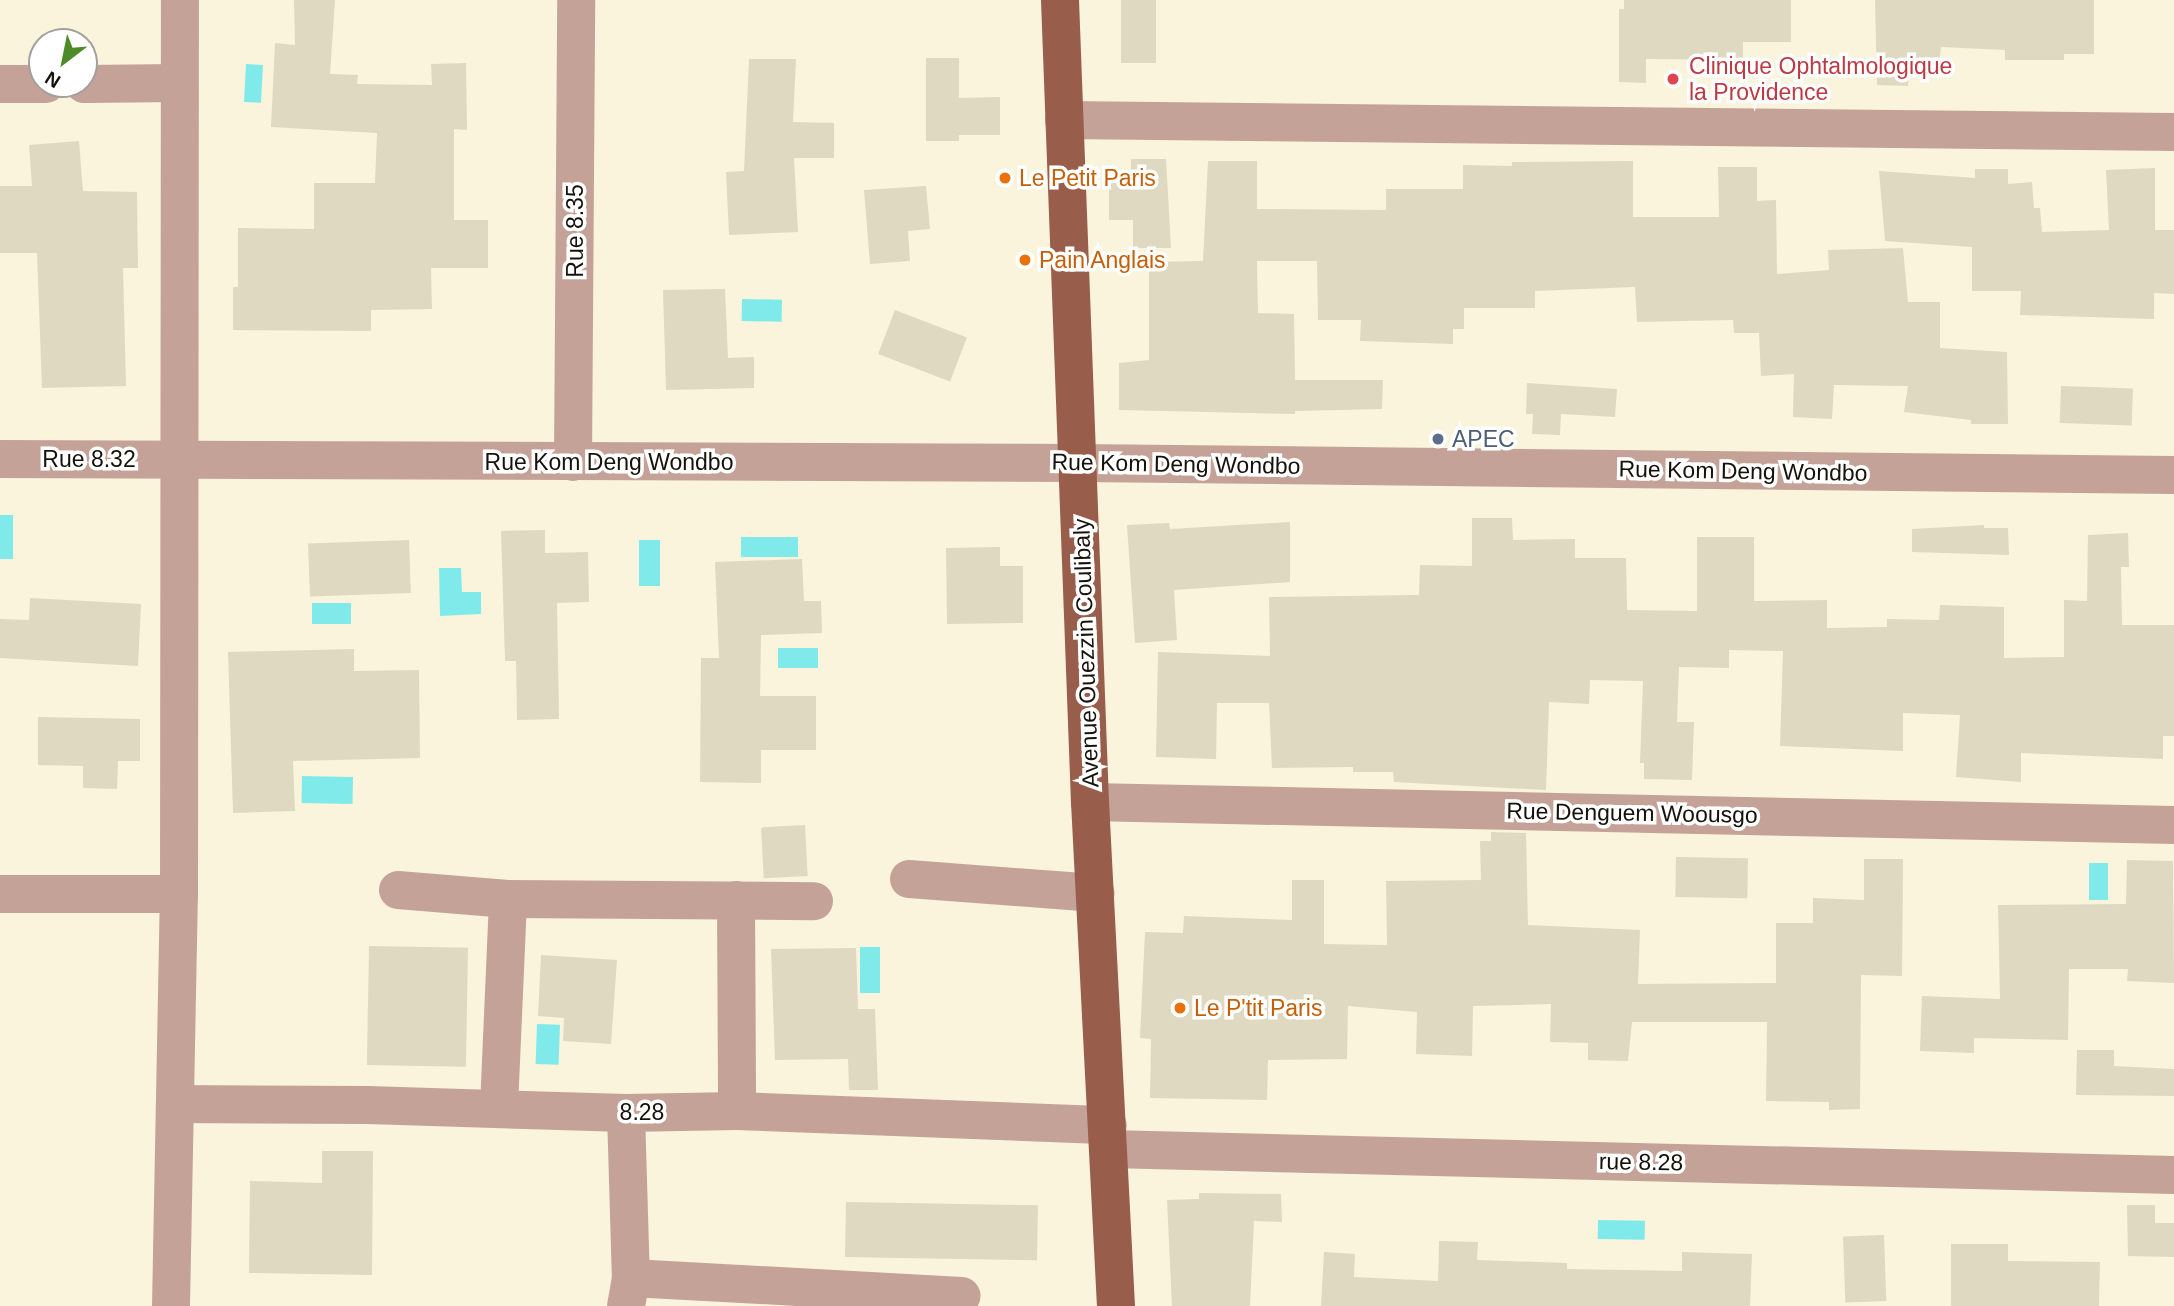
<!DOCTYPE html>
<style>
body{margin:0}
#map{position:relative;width:2174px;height:1306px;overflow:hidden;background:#f9f4db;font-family:Arial,sans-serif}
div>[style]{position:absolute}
.water>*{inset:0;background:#80eaea;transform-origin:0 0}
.building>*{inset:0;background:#ded9c0;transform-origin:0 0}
.minor>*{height:38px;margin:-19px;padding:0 19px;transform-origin:19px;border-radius:19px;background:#c5a297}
.major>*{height:38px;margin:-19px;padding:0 19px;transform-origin:19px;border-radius:19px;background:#995d4c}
.dots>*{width:19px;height:19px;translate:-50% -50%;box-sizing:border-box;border:4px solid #fff;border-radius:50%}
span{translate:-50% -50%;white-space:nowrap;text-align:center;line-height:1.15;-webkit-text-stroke:7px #fff;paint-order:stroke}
.health-label{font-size:23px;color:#be3a42}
.left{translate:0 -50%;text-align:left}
.food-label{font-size:23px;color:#c56008}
.street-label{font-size:23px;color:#14120a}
.service-label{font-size:23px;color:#4e5e75}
.north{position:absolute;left:28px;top:28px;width:70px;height:70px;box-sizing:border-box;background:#fff;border:2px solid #a1a09d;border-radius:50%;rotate:212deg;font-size:19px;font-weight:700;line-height:28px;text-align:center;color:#14120a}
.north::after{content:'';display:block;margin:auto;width:24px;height:32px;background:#4d8a28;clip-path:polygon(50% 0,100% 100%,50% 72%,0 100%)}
</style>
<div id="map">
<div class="water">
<i style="left:246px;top:64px;width:17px;height:38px;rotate:3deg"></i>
<i style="left:742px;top:299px;width:40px;height:22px;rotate:1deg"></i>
<i style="left:0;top:515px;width:13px;height:44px"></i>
<i style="left:741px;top:537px;width:57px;height:20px"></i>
<i style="left:639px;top:540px;width:21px;height:46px"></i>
<i style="clip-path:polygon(439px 568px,461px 568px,462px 592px,481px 592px,481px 614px,440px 616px)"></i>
<i style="left:351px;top:603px;width:21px;height:39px;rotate:90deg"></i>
<i style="left:778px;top:648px;width:40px;height:20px"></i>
<i style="left:302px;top:776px;width:51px;height:27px;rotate:1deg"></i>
<i style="left:2089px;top:863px;width:19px;height:37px"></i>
<i style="left:860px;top:947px;width:20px;height:46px"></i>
<i style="left:537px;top:1024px;width:23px;height:40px;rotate:2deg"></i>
<i style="left:1598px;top:1220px;width:47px;height:19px;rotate:1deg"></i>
</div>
<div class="building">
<i style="clip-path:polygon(294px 0,335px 0,330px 74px,358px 75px,357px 84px,432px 85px,431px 64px,466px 63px,467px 130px,454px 129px,454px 220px,488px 220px,488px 268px,431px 268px,432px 309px,371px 310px,371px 331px,233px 330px,233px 287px,238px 287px,238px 228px,314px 229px,314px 183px,375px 183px,377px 133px,271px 127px,275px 43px,295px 45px)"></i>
<i style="left:1121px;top:0;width:35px;height:63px"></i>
<i style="clip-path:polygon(1624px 0,1791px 0,1791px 42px,1743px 42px,1743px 60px,1646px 59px,1646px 83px,1619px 82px,1619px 9px,1624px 9px)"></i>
<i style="clip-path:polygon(1875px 0,2094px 0,2094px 54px,2064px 54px,2064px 60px,2005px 60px,2005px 50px,1941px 47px,1938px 74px,1909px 72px,1908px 86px,1877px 85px)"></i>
<i style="clip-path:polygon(926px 58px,959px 58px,959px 98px,1000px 97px,1000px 135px,959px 135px,959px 141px,926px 141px)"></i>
<i style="clip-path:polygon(749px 59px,796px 59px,793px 122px,834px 123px,834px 158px,794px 158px,798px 232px,729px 235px,726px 172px,744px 171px)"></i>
<i style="clip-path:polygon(79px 141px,83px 191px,137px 192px,138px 268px,123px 268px,126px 386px,42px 388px,37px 253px,0 253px,0 186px,32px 186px,29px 145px)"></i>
<i style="clip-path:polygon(1131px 159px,1166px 159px,1171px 248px,1133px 248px,1133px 220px,1109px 220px,1109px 183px,1131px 183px)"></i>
<i style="clip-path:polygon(1208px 161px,1257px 161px,1257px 209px,1386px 210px,1386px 189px,1463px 189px,1463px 165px,1512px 166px,1512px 162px,1633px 161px,1633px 217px,1719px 217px,1718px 167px,1757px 167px,1757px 201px,1776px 200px,1777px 274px,1829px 270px,1828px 250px,1903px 248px,1908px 302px,1940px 302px,1940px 348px,2007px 352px,2008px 424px,1971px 424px,1971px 420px,1904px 412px,1908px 386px,1834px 385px,1832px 419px,1793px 417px,1794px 374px,1761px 376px,1759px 333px,1734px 333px,1733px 320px,1637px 322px,1635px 287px,1535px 291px,1535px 308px,1464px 308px,1464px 329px,1453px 329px,1453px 344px,1360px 341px,1361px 320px,1318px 320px,1317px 261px,1257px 261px,1258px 313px,1294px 314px,1295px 380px,1383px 380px,1382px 409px,1295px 411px,1295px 414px,1119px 410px,1119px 363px,1149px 360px,1149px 262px,1203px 261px)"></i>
<i style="clip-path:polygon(2155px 168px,2155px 230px,2174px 230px,2174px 294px,2154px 293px,2154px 319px,2020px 315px,2021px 291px,1972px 291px,1972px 247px,1885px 241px,1879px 171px,1975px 178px,1975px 169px,2008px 169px,2008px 184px,2032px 182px,2034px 208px,2040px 208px,2042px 232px,2109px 230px,2106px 170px)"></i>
<i style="clip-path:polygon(926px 186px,930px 229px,908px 231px,910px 261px,870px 264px,864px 190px)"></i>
<i style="clip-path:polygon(725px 289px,728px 358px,754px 357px,754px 388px,666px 390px,663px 290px)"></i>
<i style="left:895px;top:310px;width:77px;height:47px;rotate:21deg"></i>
<i style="clip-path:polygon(1527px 383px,1617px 389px,1615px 417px,1561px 414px,1560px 435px,1532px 434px,1533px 414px,1526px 414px)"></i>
<i style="left:2061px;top:386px;width:72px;height:37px;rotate:2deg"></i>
<i style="clip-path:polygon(1472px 518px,1512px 518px,1513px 540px,1575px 539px,1575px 558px,1626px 558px,1627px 610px,1697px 611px,1697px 537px,1754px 537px,1754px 601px,1827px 600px,1827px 628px,1887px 627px,1887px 619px,1939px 620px,1940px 605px,2004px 607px,2004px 658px,2064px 657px,2064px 600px,2087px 601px,2088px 535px,2128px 533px,2129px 567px,2121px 567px,2122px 625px,2174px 625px,2174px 736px,2163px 736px,2163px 759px,2021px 753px,2021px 782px,1956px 777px,1960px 715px,1903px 713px,1903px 751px,1780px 746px,1783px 651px,1729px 650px,1729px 668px,1679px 667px,1677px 722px,1694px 722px,1692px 780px,1644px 779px,1644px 763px,1640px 763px,1643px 681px,1590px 680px,1589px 704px,1549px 702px,1546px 790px,1394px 782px,1393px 772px,1353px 772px,1353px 767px,1272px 768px,1269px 703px,1217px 703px,1216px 759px,1156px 757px,1158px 652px,1270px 656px,1269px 597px,1419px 595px,1420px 565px,1472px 566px)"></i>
<i style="clip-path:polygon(1290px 522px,1290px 582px,1174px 590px,1177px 640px,1135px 643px,1127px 525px,1169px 523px,1170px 529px)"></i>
<i style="clip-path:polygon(1984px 525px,1984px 528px,2008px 528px,2009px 555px,1912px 552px,1912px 529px)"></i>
<i style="clip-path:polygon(545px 530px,545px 553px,588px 552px,589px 602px,557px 603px,559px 719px,517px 720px,516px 661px,505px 661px,501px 531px)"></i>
<i style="left:409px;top:540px;width:53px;height:101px;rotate:88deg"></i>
<i style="clip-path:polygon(1000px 547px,1000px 566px,1023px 566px,1023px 623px,947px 624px,946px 548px)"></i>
<i style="clip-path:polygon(802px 559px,804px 601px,821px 601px,822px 633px,761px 635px,760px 696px,816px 696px,816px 750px,761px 750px,761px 783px,700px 782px,701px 658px,719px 658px,715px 562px)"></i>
<i style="clip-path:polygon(30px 598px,141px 604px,138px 666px,0 658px,0 619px,29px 620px)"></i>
<i style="clip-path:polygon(354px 649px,354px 671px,419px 670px,420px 758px,293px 761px,295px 811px,233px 813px,228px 652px)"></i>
<i style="clip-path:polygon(38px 717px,140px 719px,140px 761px,118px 761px,117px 789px,83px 788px,83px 766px,38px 765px)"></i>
<i style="left:805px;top:825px;width:51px;height:44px;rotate:87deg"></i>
<i style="clip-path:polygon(1491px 832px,1526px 833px,1528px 925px,1640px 930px,1638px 984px,1776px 983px,1776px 923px,1813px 923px,1813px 898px,1864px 900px,1864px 859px,1903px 859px,1902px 976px,1861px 975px,1860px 1109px,1829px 1110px,1829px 1102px,1766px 1101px,1767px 1022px,1632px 1022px,1628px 1061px,1588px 1060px,1588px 1043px,1550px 1042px,1551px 1004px,1473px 1006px,1472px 1056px,1416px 1054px,1417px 1012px,1348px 1006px,1347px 1059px,1268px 1060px,1267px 1100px,1150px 1098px,1151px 1039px,1140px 1038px,1145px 932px,1183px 933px,1184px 916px,1292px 920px,1292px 880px,1324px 880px,1324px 944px,1387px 945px,1386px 881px,1481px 880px,1480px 841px,1491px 841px)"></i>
<i style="left:1676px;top:857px;width:72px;height:40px;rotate:1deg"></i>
<i style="clip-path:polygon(2127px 860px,2173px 861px,2174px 983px,2127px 981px,2128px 969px,2069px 969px,2068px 1040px,1974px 1038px,1974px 1053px,1920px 1051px,1922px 996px,2000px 999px,1998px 905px,2126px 904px)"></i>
<i style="left:369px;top:946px;width:99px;height:119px;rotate:1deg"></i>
<i style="clip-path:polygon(856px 948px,858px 1009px,875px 1009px,878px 1090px,849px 1090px,848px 1059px,775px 1060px,771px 949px)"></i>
<i style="clip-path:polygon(541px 955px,617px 960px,611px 1044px,563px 1041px,564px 1018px,538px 1016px)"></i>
<i style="clip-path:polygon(2077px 1050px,2114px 1050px,2114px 1066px,2174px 1069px,2174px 1096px,2076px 1095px)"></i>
<i style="clip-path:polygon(322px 1151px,373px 1151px,372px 1275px,249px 1273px,250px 1181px,322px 1183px)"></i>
<i style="clip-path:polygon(1199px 1193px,1281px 1194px,1282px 1222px,1254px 1221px,1250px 1306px,1172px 1306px,1167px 1200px,1199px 1199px)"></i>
<i style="left:846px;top:1202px;width:192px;height:55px;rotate:1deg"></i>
<i style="clip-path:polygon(2127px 1205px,2155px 1205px,2155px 1223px,2174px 1223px,2174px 1257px,2128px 1256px)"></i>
<i style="left:1884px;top:1235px;width:66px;height:41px;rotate:88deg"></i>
<i style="clip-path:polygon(1439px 1241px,1478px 1242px,1477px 1260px,1567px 1263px,1567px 1269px,1682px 1271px,1682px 1252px,1752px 1254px,1750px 1306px,1321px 1306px,1324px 1252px,1355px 1254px,1354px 1277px,1438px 1281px)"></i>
<i style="clip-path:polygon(1951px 1244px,2008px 1244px,2008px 1261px,2100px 1262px,2099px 1306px,1951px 1306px)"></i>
</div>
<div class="minor">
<i style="left:0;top:84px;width:46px"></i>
<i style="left:84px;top:84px;width:95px;rotate:-0.6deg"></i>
<i style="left:1064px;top:120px;width:1110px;rotate:0.62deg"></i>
<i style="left:0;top:459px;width:1080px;rotate:0.21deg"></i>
<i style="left:1080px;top:463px;width:1094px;rotate:0.63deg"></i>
<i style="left:573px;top:462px;width:462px;rotate:-89.6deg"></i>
<i style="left:1090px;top:802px;width:1084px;rotate:1.22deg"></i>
<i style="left:909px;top:879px;width:187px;rotate:4.3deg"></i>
<i style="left:398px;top:890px;width:110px;rotate:4.7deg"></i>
<i style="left:508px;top:899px;width:306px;rotate:0.4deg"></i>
<i style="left:0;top:894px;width:179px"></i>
<i style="left:736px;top:900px;width:211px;rotate:89.7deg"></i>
<i style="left:175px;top:1104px;width:193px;rotate:0.3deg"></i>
<i style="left:368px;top:1105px;width:258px;rotate:1.8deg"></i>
<i style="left:626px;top:1113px;width:111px;rotate:-1deg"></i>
<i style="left:737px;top:1111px;width:371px;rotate:2.2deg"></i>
<i style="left:499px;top:1107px;width:208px;rotate:-87.5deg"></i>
<i style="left:626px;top:1113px;width:165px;rotate:88.3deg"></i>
<i style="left:631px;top:1278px;width:28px;rotate:100deg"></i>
<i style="left:1109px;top:1149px;width:1065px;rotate:1.4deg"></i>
<i style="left:631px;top:1278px;width:331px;rotate:3.1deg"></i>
<i style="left:171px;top:1306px;width:412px;rotate:-88.9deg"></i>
<i style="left:179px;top:894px;width:894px;rotate:-89.94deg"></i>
</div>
<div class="major">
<i style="left:1060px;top:0;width:803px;rotate:87.86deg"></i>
<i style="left:1090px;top:802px;width:505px;rotate:87.05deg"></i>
</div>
<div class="dots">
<i style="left:1673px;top:79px;background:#e0444e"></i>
<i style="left:1005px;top:178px;background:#e8710a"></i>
<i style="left:1025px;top:260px;background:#e8710a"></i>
<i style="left:1438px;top:439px;background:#5c6f8a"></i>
<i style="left:1180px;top:1008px;background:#e8710a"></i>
</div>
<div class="health-label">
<span class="left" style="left:1689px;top:79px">Clinique Ophtalmologique<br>la Providence</span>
</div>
<div class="food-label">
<span class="left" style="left:1019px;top:178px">Le Petit Paris</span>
<span class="left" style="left:1039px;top:260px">Pain Anglais</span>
<span class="left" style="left:1194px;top:1008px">Le P'tit Paris</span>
</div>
<div class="street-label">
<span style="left:575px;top:231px;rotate:-90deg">Rue 8.35</span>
<span style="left:89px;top:459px">Rue 8.32</span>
<span style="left:609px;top:462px">Rue Kom Deng Wondbo</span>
<span style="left:1176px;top:464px;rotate:1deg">Rue Kom Deng Wondbo</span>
<span style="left:1743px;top:471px;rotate:1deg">Rue Kom Deng Wondbo</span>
<span style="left:1086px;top:653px;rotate:-92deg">Avenue Ouezzin Coulibaly</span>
<span style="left:1632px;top:813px;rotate:1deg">Rue Denguem Woousgo</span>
<span style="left:642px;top:1112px">8.28</span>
<span style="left:1641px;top:1162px;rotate:1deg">rue 8.28</span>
</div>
<div class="service-label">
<span class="left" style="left:1452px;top:439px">APEC</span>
</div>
<div class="north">N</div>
</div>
